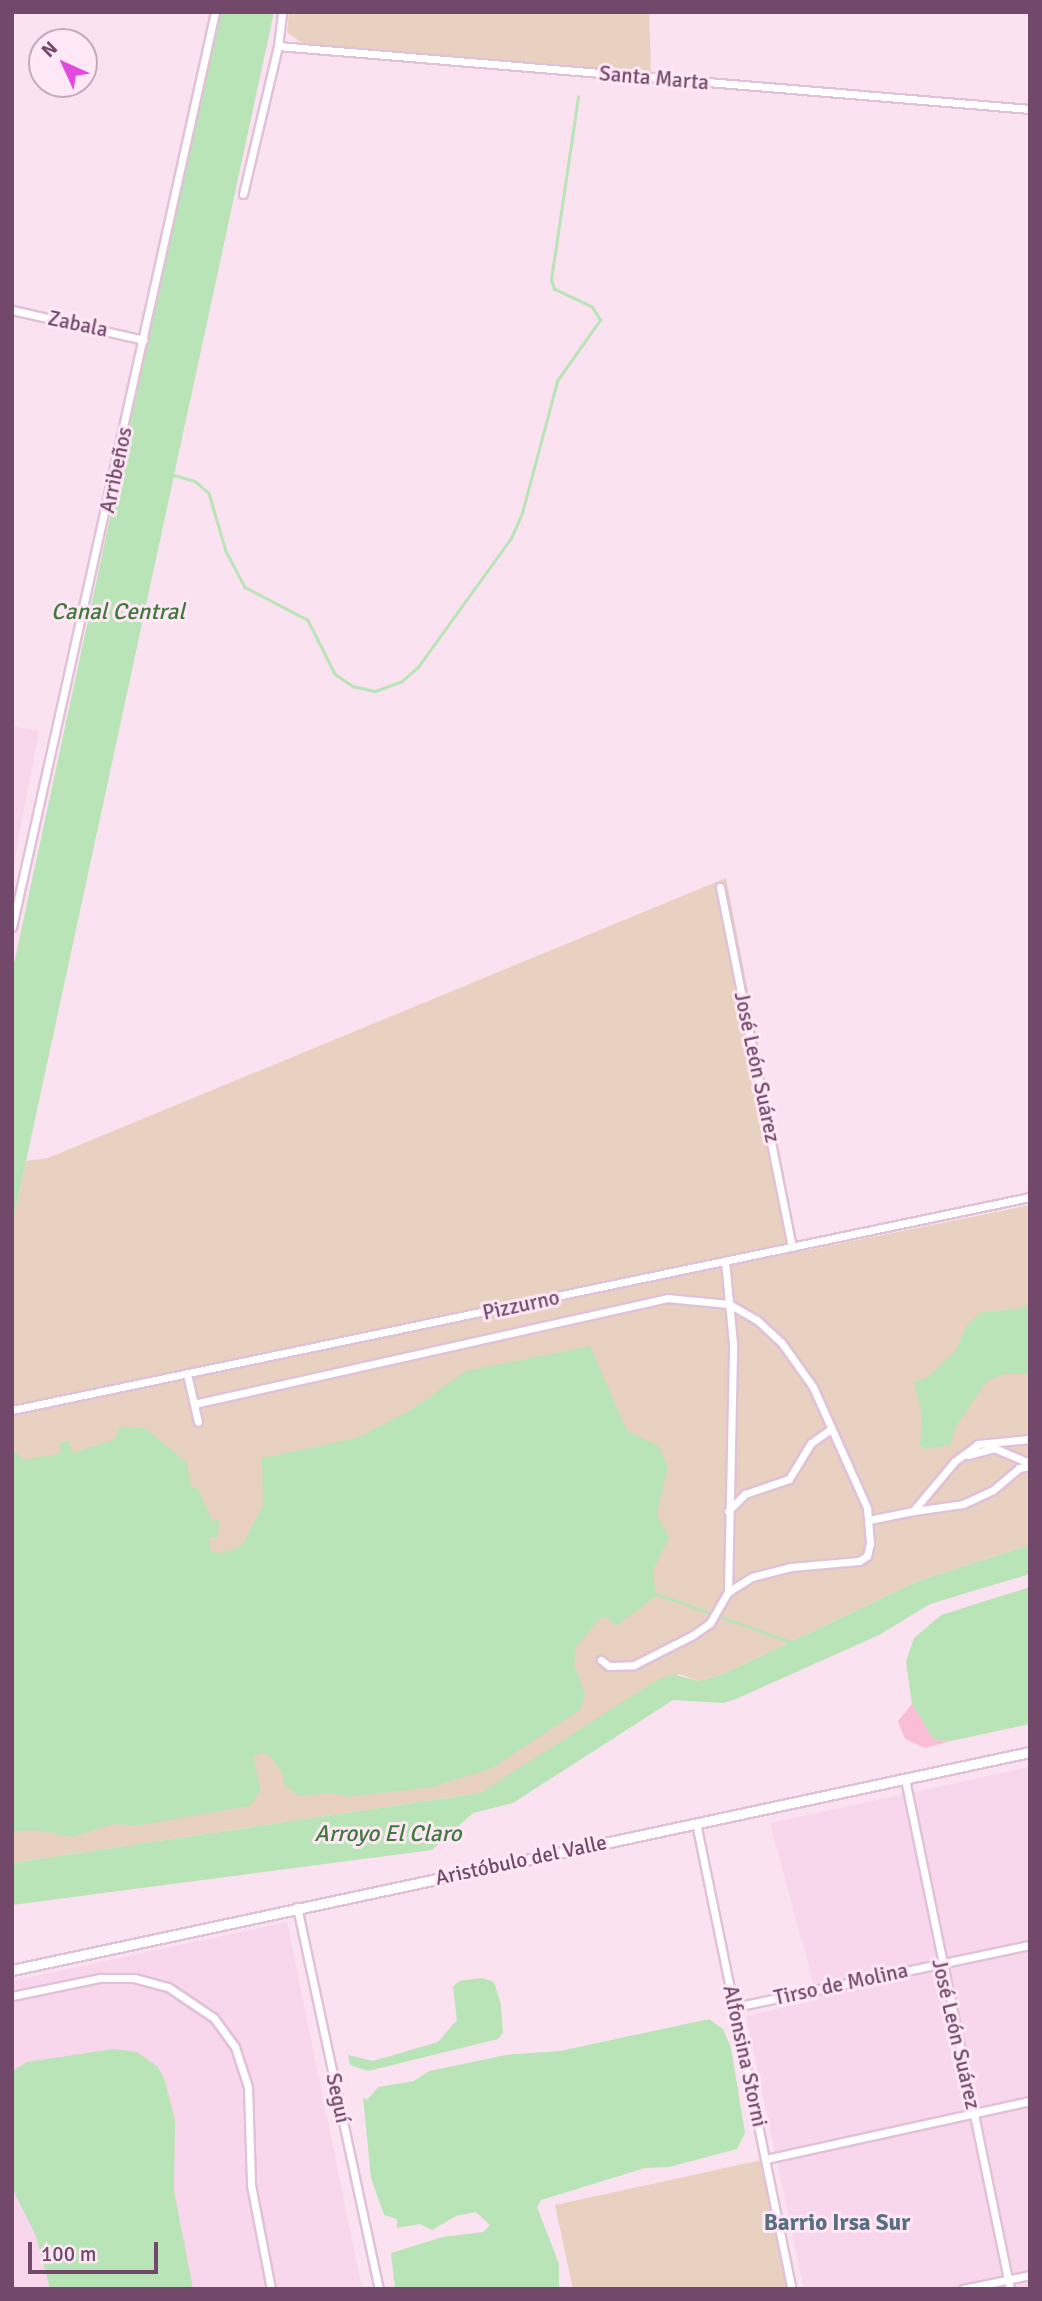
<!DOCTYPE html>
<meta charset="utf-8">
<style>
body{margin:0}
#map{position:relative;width:1042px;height:2301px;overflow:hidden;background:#fbe2f1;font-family:Signika,sans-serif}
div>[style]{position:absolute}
.residential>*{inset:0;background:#f8d6eb}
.green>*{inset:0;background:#e8d1c1}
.sand>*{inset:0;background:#fabdd6}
.water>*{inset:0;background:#b9e4b7}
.stream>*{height:2.5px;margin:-1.25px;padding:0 1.25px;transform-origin:1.25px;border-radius:1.25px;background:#b9e4b7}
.roads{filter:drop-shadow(2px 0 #e1c1d8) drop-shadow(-2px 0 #e1c1d8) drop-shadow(0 2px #e1c1d8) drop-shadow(0 -2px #e1c1d8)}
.minor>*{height:7px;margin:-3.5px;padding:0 3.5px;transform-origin:3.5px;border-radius:3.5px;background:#fff}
.tertiary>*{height:9px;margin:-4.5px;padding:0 4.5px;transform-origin:4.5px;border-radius:4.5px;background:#fff}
span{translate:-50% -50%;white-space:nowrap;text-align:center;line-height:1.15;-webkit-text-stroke:6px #ffe8f5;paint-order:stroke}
.street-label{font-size:21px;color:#72496b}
.water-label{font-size:23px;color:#40783e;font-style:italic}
.neighbourhood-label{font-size:23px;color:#586e81;font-weight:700}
.frame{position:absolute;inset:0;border:14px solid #72496b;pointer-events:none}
.north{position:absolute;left:28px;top:28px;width:70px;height:70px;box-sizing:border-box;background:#ffe8f5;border:2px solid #c7a8be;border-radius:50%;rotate:315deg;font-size:19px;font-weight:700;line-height:28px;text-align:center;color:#72496b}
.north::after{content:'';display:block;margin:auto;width:24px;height:32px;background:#e349de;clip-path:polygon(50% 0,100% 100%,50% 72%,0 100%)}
.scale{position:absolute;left:28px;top:2242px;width:130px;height:32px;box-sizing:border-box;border:4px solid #72496b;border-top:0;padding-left:9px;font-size:21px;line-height:24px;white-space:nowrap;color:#72496b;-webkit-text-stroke:5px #ffe8f5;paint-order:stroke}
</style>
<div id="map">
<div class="residential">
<i style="clip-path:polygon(12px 726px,39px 731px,12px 872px)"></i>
<i style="clip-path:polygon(1030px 1767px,1030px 2289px,804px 2289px,746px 2016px,818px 2000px,770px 1823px)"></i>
<i style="clip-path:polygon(287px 1922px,362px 2289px,12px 2289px,12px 1981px)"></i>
</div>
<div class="green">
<i style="clip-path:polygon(289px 12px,649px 12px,651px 73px,304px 45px,287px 32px)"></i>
<i style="clip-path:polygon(726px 878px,799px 1252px,1030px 1205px,1030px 1545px,918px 1581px,721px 1675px,699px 1681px,679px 1674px,480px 1793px,12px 1863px,12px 1226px,26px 1161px,48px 1158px)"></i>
<i style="clip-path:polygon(766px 2159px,792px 2289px,573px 2289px,555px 2205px)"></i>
</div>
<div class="sand">
<i style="clip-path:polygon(912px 1704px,934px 1740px,951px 1741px,925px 1748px,905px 1739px,898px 1721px)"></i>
</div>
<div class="water">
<i style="clip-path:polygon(219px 12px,274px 12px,12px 1226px,12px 973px)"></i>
<i style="clip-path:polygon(1030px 1303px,1030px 1374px,1003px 1374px,986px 1382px,956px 1426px,950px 1445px,925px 1449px,920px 1445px,922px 1416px,914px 1382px,927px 1378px,956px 1350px,966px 1327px,981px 1312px,1018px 1309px)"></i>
<i style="clip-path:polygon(590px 1346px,627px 1431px,658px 1446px,668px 1466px,657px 1515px,669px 1538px,653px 1570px,656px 1596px,616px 1626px,607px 1617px,600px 1618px,576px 1647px,574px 1664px,585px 1694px,581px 1709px,492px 1768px,432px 1787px,349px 1797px,331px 1793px,299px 1796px,284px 1785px,282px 1772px,266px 1752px,253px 1756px,261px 1790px,250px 1806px,134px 1826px,114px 1824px,73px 1837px,34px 1830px,12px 1832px,12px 1449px,24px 1460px,61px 1453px,60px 1443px,69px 1441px,72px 1453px,114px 1440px,120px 1427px,145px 1428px,187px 1463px,191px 1486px,199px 1490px,212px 1521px,219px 1520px,218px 1537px,209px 1538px,211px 1552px,221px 1553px,228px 1549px,229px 1552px,243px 1544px,263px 1505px,262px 1458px,357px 1438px,411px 1410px,466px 1371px)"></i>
<i style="clip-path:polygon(1030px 1545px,1030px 1574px,930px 1604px,879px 1635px,736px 1699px,723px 1703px,673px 1700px,513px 1803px,473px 1813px,432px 1850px,12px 1905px,12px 1863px,480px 1793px,657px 1680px,672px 1674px,699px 1681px,721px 1675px,918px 1581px)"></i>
<i style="clip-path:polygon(1030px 1587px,1030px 1724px,951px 1741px,934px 1740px,912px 1704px,906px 1662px,914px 1638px,941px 1615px)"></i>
<i style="clip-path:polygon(482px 1978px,494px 1982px,501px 2005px,503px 2033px,498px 2039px,368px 2071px,350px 2065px,348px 2055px,373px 2061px,438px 2042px,457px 2020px,453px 1987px,459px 1981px)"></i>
<i style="clip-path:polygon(709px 2019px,723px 2029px,731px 2048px,745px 2133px,737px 2149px,669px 2167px,645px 2168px,541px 2200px,537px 2207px,559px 2264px,559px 2289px,395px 2289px,391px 2253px,443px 2237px,483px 2232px,490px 2225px,476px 2212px,456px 2216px,432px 2230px,420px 2224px,397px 2228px,397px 2219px,384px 2215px,371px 2178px,363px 2097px,367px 2100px,378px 2087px,414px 2081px,429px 2071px,506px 2055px,560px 2051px)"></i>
<i style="clip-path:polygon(114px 2049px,137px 2052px,158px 2067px,165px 2081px,175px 2120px,174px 2191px,193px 2289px,50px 2289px,36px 2236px,12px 2188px,12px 2071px,27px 2062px)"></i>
</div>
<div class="stream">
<i style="left:174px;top:475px;width:22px;rotate:16deg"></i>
<i style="left:195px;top:481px;width:18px;rotate:41deg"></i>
<i style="left:209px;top:493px;width:60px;rotate:73.7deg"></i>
<i style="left:226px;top:551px;width:41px;rotate:62.2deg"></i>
<i style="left:245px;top:587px;width:71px;rotate:27.6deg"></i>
<i style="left:308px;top:620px;width:60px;rotate:63.4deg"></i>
<i style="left:335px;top:674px;width:22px;rotate:34deg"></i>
<i style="left:353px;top:686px;width:23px;rotate:13deg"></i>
<i style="left:375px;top:691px;width:29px;rotate:-20deg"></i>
<i style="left:402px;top:681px;width:21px;rotate:-41deg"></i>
<i style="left:418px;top:667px;width:159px;rotate:-54.2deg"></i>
<i style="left:511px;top:538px;width:27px;rotate:-66deg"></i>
<i style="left:522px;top:513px;width:137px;rotate:-75.1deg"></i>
<i style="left:557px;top:381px;width:75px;rotate:-54.8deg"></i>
<i style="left:600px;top:320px;width:15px;rotate:-122deg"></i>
<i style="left:592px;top:307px;width:42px;rotate:-154.7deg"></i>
<i style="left:554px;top:289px;width:9px;rotate:-108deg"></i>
<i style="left:551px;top:280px;width:185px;rotate:-81.6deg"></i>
<i style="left:657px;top:1594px;width:145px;rotate:19.7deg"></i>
</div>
<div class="roads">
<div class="minor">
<i style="left:278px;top:46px;width:755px;rotate:4.79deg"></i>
<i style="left:243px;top:194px;width:152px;rotate:-76.7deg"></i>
<i style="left:278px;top:46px;width:34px;rotate:-83deg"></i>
<i style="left:12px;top:310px;width:135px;rotate:12.8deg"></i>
<i style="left:720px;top:887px;width:367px;rotate:78.7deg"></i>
<i style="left:12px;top:927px;width:937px;rotate:-77.49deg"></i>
<i style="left:187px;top:1374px;width:49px;rotate:77.1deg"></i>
<i style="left:194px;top:1404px;width:485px;rotate:-12.6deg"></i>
<i style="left:667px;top:1298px;width:62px;rotate:5.5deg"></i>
<i style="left:729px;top:1304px;width:32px;rotate:30deg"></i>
<i style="left:757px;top:1320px;width:33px;rotate:43deg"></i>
<i style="left:781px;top:1342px;width:55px;rotate:54.6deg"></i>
<i style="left:813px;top:1387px;width:133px;rotate:65.9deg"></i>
<i style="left:867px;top:1508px;width:35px;rotate:85deg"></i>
<i style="left:870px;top:1543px;width:13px;rotate:103deg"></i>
<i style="left:867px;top:1556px;width:9px;rotate:148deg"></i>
<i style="left:859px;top:1561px;width:68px;rotate:175deg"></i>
<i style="left:791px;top:1567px;width:40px;rotate:165.6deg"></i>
<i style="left:752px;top:1577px;width:28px;rotate:148deg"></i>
<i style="left:12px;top:1410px;width:1040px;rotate:-11.82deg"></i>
<i style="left:968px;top:1455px;width:27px;rotate:-15deg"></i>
<i style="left:994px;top:1448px;width:39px;rotate:23deg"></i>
<i style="left:728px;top:1511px;width:24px;rotate:-45deg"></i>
<i style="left:745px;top:1494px;width:46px;rotate:-18.8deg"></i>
<i style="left:789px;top:1479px;width:42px;rotate:-58.6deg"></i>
<i style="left:811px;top:1443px;width:24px;rotate:-35deg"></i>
<i style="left:914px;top:1511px;width:49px;rotate:-8.1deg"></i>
<i style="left:963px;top:1504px;width:33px;rotate:-25deg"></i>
<i style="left:993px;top:1490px;width:34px;rotate:-40deg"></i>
<i style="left:1019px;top:1468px;width:11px;rotate:-10deg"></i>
<i style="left:869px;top:1520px;width:45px;rotate:-11.6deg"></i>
<i style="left:913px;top:1511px;width:65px;rotate:-50deg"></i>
<i style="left:955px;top:1461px;width:29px;rotate:-36deg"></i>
<i style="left:978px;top:1444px;width:52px;rotate:-5.5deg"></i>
<i style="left:601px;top:1660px;width:10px;rotate:37deg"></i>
<i style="left:609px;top:1666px;width:25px;rotate:-2deg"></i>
<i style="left:634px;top:1665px;width:66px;rotate:-27deg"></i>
<i style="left:693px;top:1635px;width:21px;rotate:-35deg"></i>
<i style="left:710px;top:1623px;width:36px;rotate:-60deg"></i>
<i style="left:728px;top:1592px;width:249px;rotate:-88.8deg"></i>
<i style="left:733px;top:1343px;width:81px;rotate:-95.6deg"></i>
<i style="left:905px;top:1779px;width:521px;rotate:78.37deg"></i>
<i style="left:696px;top:1823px;width:476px;rotate:78.4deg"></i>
<i style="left:297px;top:1907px;width:391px;rotate:77.9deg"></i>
<i style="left:12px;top:1996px;width:90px;rotate:-11.6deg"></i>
<i style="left:100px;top:1978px;width:34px"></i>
<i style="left:134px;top:1978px;width:35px;rotate:15deg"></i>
<i style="left:168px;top:1987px;width:55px;rotate:34deg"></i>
<i style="left:214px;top:2018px;width:36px;rotate:54deg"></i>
<i style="left:235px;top:2047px;width:42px;rotate:72deg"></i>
<i style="left:248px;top:2087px;width:98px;rotate:88.2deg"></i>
<i style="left:251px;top:2185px;width:106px;rotate:79.1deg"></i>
<i style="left:735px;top:2007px;width:301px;rotate:-11.9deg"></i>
<i style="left:766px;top:2159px;width:270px;rotate:-12.4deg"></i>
<i style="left:963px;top:2289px;width:68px;rotate:-11.8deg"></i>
</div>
<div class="tertiary">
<i style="left:12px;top:1970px;width:1041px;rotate:-12.09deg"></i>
</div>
</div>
<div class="street-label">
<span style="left:654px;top:78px;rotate:5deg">Santa Marta</span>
<span style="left:78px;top:324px;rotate:12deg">Zabala</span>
<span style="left:116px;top:470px;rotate:-78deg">Arribeños</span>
<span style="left:757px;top:1067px;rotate:78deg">José León Suárez</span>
<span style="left:521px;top:1305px;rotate:-12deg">Pizzurno</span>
<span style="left:521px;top:1860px;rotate:-12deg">Aristóbulo del Valle</span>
<span style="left:841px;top:1984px;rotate:-12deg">Tirso de Molina</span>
<span style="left:956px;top:2034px;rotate:77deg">José León Suárez</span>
<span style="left:745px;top:2056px;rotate:78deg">Alfonsina Storni</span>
<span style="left:338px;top:2098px;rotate:78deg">Seguí</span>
</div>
<div class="water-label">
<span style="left:118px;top:612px">Canal Central</span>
<span style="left:388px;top:1834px">Arroyo El Claro</span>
</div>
<div class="neighbourhood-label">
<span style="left:837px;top:2223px">Barrio Irsa Sur</span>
</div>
<div class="frame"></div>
<div class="north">N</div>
<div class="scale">100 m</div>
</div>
